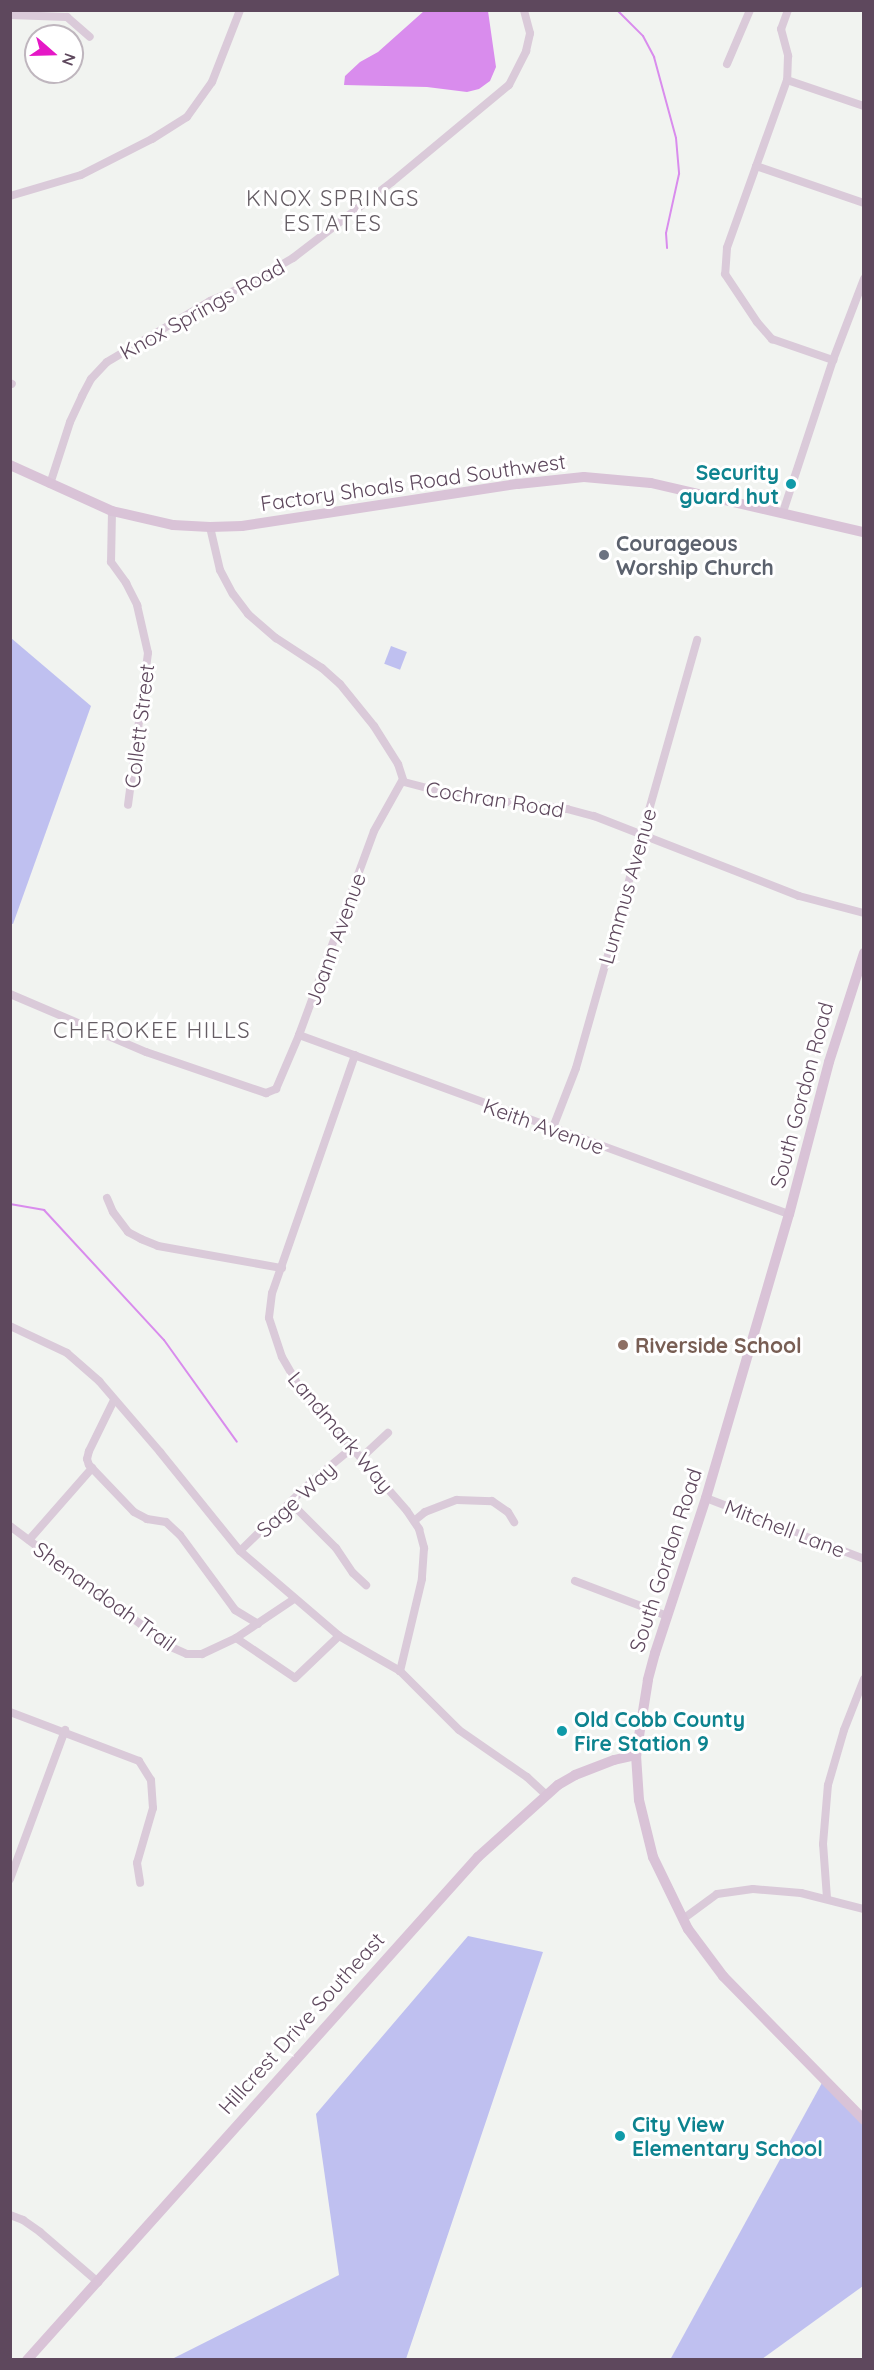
<!DOCTYPE html>
<style>
body{margin:0}
#map{position:relative;width:874px;height:2370px;overflow:hidden;background:#f1f3f0;font-family:Quicksand,sans-serif}
div>[style]{position:absolute}
.green>*{inset:0;background:#bfc0f0;transform-origin:0 0}
.water>*{inset:0;background:#d98ced}
.stream>*{height:2px;margin:-1px;padding:0 1px;transform-origin:1px;border-radius:1px;background:#d98ced}
.street>*{height:8px;margin:-4px;padding:0 4px;transform-origin:4px;border-radius:4px;background:#dacad9}
.secondary>*{height:10px;margin:-5px;padding:0 5px;transform-origin:5px;border-radius:5px;background:#d9c3d7}
.dots>*{width:16px;height:16px;translate:-50% -50%;box-sizing:border-box;border:3px solid #fff;border-radius:50%}
span{translate:-50% -50%;white-space:nowrap;text-align:center;line-height:1.15;-webkit-text-stroke:6px #fff;paint-order:stroke}
.street-label{font-size:21px;color:#5e485d}
.culture-label{font-size:21px;color:#0d838f;font-weight:700}
.right{translate:-100% -50%;text-align:right}
.left{translate:0 -50%;text-align:left}
.worship-label{font-size:21px;color:#5b616d;font-weight:700}
.education-label{font-size:21px;color:#785e54;font-weight:700}
.neighbourhood-label{font-size:22px;color:#655d64;letter-spacing:1.5px}
.frame{position:absolute;inset:0;border:12px solid #5e485d;pointer-events:none}
.north{position:absolute;left:24px;top:24px;width:60px;height:60px;box-sizing:border-box;background:#fff;border:2px solid #bfb6be;border-radius:50%;rotate:110deg;font-size:16px;font-weight:700;line-height:24px;text-align:center;color:#5e485d}
.north::after{content:'';display:block;margin:auto;width:21px;height:27px;background:#e518c6;clip-path:polygon(50% 0,100% 100%,50% 72%,0 100%)}
</style>
<div id="map">
<div class="green">
<i style="clip-path:polygon(11px 638px,91px 706px,13px 924px,10px 923px)"></i>
<i style="left:391px;top:646px;width:17px;height:19px;rotate:21deg"></i>
<i style="clip-path:polygon(468px 1936px,543px 1952px,406px 2359px,172px 2359px,339px 2275px,316px 2114px)"></i>
<i style="clip-path:polygon(823px 2081px,863px 2125px,863px 2286px,762px 2359px,670px 2360px)"></i>
</div>
<div class="water">
<i style="clip-path:polygon(424px 11px,488px 11px,496px 67px,490px 81px,479px 89px,467px 92px,427px 87px,344px 85px,345px 76px,360px 62px,378px 52px)"></i>
</div>
<div class="stream">
<i style="left:617px;top:10px;width:37px;rotate:45deg"></i>
<i style="left:643px;top:36px;width:24px;rotate:62deg"></i>
<i style="left:654px;top:57px;width:84px;rotate:74.8deg"></i>
<i style="left:676px;top:138px;width:36px;rotate:85deg"></i>
<i style="left:679px;top:174px;width:60px;rotate:102.4deg"></i>
<i style="left:666px;top:233px;width:15px;rotate:86deg"></i>
<i style="left:10px;top:1204px;width:35px;rotate:10deg"></i>
<i style="left:44px;top:1210px;width:177px;rotate:47.3deg"></i>
<i style="left:164px;top:1340px;width:125px;rotate:54.4deg"></i>
</div>
<div class="street">
<i style="left:788px;top:10px;width:20px;rotate:110deg"></i>
<i style="left:781px;top:29px;width:28px;rotate:75deg"></i>
<i style="left:788px;top:56px;width:24px;rotate:92deg"></i>
<i style="left:787px;top:80px;width:178px;rotate:109.7deg"></i>
<i style="left:727px;top:248px;width:26px;rotate:94deg"></i>
<i style="left:725px;top:274px;width:58px;rotate:56.3deg"></i>
<i style="left:757px;top:322px;width:23px;rotate:49deg"></i>
<i style="left:772px;top:339px;width:65px;rotate:19deg"></i>
<i style="left:10px;top:15px;width:57px;rotate:2deg"></i>
<i style="left:67px;top:17px;width:30px;rotate:41deg"></i>
<i style="left:727px;top:64px;width:59px;rotate:-66.9deg"></i>
<i style="left:787px;top:80px;width:81px;rotate:18.7deg"></i>
<i style="left:756px;top:166px;width:114px;rotate:18.9deg"></i>
<i style="left:10px;top:196px;width:74px;rotate:-16.5deg"></i>
<i style="left:81px;top:175px;width:80px;rotate:-26.9deg"></i>
<i style="left:152px;top:139px;width:41px;rotate:-32.2deg"></i>
<i style="left:187px;top:117px;width:43px;rotate:-54.5deg"></i>
<i style="left:212px;top:82px;width:77px;rotate:-68.7deg"></i>
<i style="left:10px;top:383px;width:2px;rotate:27deg"></i>
<i style="left:50px;top:484px;width:65px;rotate:-72.1deg"></i>
<i style="left:70px;top:422px;width:29px;rotate:-65deg"></i>
<i style="left:82px;top:396px;width:19px;rotate:-62deg"></i>
<i style="left:91px;top:379px;width:23px;rotate:-47deg"></i>
<i style="left:107px;top:362px;width:120px;rotate:-30.6deg"></i>
<i style="left:210px;top:301px;width:36px;rotate:-23deg"></i>
<i style="left:243px;top:287px;width:58px;rotate:-30.1deg"></i>
<i style="left:293px;top:258px;width:125px;rotate:-37.5deg"></i>
<i style="left:392px;top:182px;width:152px;rotate:-39.7deg"></i>
<i style="left:509px;top:85px;width:38px;rotate:-63deg"></i>
<i style="left:526px;top:51px;width:18px;rotate:-77deg"></i>
<i style="left:530px;top:33px;width:24px;rotate:-105deg"></i>
<i style="left:112px;top:511px;width:51px;rotate:91.1deg"></i>
<i style="left:111px;top:562px;width:26px;rotate:54deg"></i>
<i style="left:126px;top:583px;width:25px;rotate:63deg"></i>
<i style="left:137px;top:605px;width:49px;rotate:77.1deg"></i>
<i style="left:148px;top:653px;width:153px;rotate:97.5deg"></i>
<i style="left:783px;top:512px;width:160px;rotate:-71.8deg"></i>
<i style="left:833px;top:360px;width:87px;rotate:-69.1deg"></i>
<i style="left:210px;top:527px;width:44px;rotate:76.9deg"></i>
<i style="left:220px;top:570px;width:27px;rotate:62deg"></i>
<i style="left:233px;top:594px;width:25px;rotate:53deg"></i>
<i style="left:248px;top:614px;width:37px;rotate:41deg"></i>
<i style="left:276px;top:638px;width:55px;rotate:33.1deg"></i>
<i style="left:322px;top:668px;width:24px;rotate:42deg"></i>
<i style="left:340px;top:684px;width:54px;rotate:51deg"></i>
<i style="left:374px;top:726px;width:45px;rotate:57.7deg"></i>
<i style="left:398px;top:764px;width:19px;rotate:72deg"></i>
<i style="left:404px;top:782px;width:56px;rotate:14.5deg"></i>
<i style="left:458px;top:796px;width:110px;rotate:6.8deg"></i>
<i style="left:567px;top:809px;width:28px;rotate:15deg"></i>
<i style="left:594px;top:816px;width:220px;rotate:21.3deg"></i>
<i style="left:799px;top:896px;width:67px;rotate:14.7deg"></i>
<i style="left:10px;top:994px;width:148px;rotate:23.1deg"></i>
<i style="left:146px;top:1052px;width:127px;rotate:18.9deg"></i>
<i style="left:266px;top:1093px;width:11px;rotate:-22deg"></i>
<i style="left:276px;top:1089px;width:59px;rotate:-66.9deg"></i>
<i style="left:299px;top:1035px;width:217px;rotate:-69.8deg"></i>
<i style="left:374px;top:831px;width:57px;rotate:-60.8deg"></i>
<i style="left:299px;top:1035px;width:522px;rotate:20.07deg"></i>
<i style="left:355px;top:1055px;width:252px;rotate:109.2deg"></i>
<i style="left:272px;top:1293px;width:25px;rotate:97deg"></i>
<i style="left:269px;top:1318px;width:41px;rotate:71.6deg"></i>
<i style="left:282px;top:1357px;width:34px;rotate:60deg"></i>
<i style="left:299px;top:1387px;width:164px;rotate:48.9deg"></i>
<i style="left:407px;top:1511px;width:22px;rotate:56deg"></i>
<i style="left:419px;top:1529px;width:20px;rotate:75deg"></i>
<i style="left:424px;top:1548px;width:31px;rotate:94deg"></i>
<i style="left:422px;top:1579px;width:95px;rotate:103.4deg"></i>
<i style="left:552px;top:1130px;width:66px;rotate:-68.8deg"></i>
<i style="left:576px;top:1068px;width:445px;rotate:-74.2deg"></i>
<i style="left:107px;top:1198px;width:15px;rotate:67deg"></i>
<i style="left:113px;top:1212px;width:25px;rotate:53deg"></i>
<i style="left:128px;top:1232px;width:15px;rotate:28deg"></i>
<i style="left:141px;top:1239px;width:18px;rotate:22deg"></i>
<i style="left:158px;top:1246px;width:126px;rotate:10.1deg"></i>
<i style="left:10px;top:1326px;width:63px;rotate:25.3deg"></i>
<i style="left:67px;top:1353px;width:43px;rotate:41.2deg"></i>
<i style="left:99px;top:1381px;width:94px;rotate:49.3deg"></i>
<i style="left:160px;top:1452px;width:127px;rotate:51.1deg"></i>
<i style="left:240px;top:1551px;width:130px;rotate:40.6deg"></i>
<i style="left:339px;top:1636px;width:70px;rotate:29.8deg"></i>
<i style="left:400px;top:1671px;width:83px;rotate:45deg"></i>
<i style="left:459px;top:1730px;width:83px;rotate:34.7deg"></i>
<i style="left:527px;top:1777px;width:25px;rotate:43deg"></i>
<i style="left:114px;top:1400px;width:57px;rotate:116.1deg"></i>
<i style="left:89px;top:1451px;width:8px;rotate:104deg"></i>
<i style="left:87px;top:1459px;width:6px;rotate:72deg"></i>
<i style="left:89px;top:1465px;width:65px;rotate:46.2deg"></i>
<i style="left:134px;top:1512px;width:15px;rotate:28deg"></i>
<i style="left:147px;top:1519px;width:19px;rotate:9deg"></i>
<i style="left:166px;top:1522px;width:19px;rotate:43deg"></i>
<i style="left:180px;top:1535px;width:93px;rotate:53.7deg"></i>
<i style="left:235px;top:1610px;width:27px;rotate:31deg"></i>
<i style="left:361px;top:1458px;width:37px;rotate:-43deg"></i>
<i style="left:706px;top:1498px;width:169px;rotate:21.1deg"></i>
<i style="left:290px;top:1502px;width:65px;rotate:45deg"></i>
<i style="left:336px;top:1548px;width:30px;rotate:56deg"></i>
<i style="left:353px;top:1573px;width:18px;rotate:43deg"></i>
<i style="left:414px;top:1521px;width:14px;rotate:-39deg"></i>
<i style="left:425px;top:1512px;width:34px;rotate:-21deg"></i>
<i style="left:457px;top:1500px;width:35px;rotate:2deg"></i>
<i style="left:492px;top:1501px;width:19px;rotate:35deg"></i>
<i style="left:508px;top:1512px;width:12px;rotate:59deg"></i>
<i style="left:10px;top:1526px;width:201px;rotate:36.9deg"></i>
<i style="left:171px;top:1647px;width:17px;rotate:24deg"></i>
<i style="left:187px;top:1654px;width:15px"></i>
<i style="left:202px;top:1654px;width:38px;rotate:-25deg"></i>
<i style="left:236px;top:1638px;width:70px;rotate:-33.9deg"></i>
<i style="left:29px;top:1540px;width:96px;rotate:-48.8deg"></i>
<i style="left:240px;top:1551px;width:100px;rotate:-44.2deg"></i>
<i style="left:312px;top:1481px;width:52px;rotate:-39.5deg"></i>
<i style="left:575px;top:1581px;width:98px;rotate:20.8deg"></i>
<i style="left:236px;top:1638px;width:71px;rotate:34.1deg"></i>
<i style="left:295px;top:1678px;width:61px;rotate:-43.7deg"></i>
<i style="left:10px;top:1712px;width:138px;rotate:20.8deg"></i>
<i style="left:139px;top:1761px;width:22px;rotate:58deg"></i>
<i style="left:151px;top:1780px;width:28px;rotate:86deg"></i>
<i style="left:153px;top:1808px;width:57px;rotate:106.2deg"></i>
<i style="left:137px;top:1863px;width:20px;rotate:81deg"></i>
<i style="left:10px;top:1879px;width:159px;rotate:-69.7deg"></i>
<i style="left:827px;top:1898px;width:54px;rotate:-94.2deg"></i>
<i style="left:823px;top:1844px;width:59px;rotate:-85.2deg"></i>
<i style="left:828px;top:1785px;width:57px;rotate:-73.8deg"></i>
<i style="left:844px;top:1730px;width:55px;rotate:-68.6deg"></i>
<i style="left:683px;top:1919px;width:42px;rotate:-36.3deg"></i>
<i style="left:717px;top:1894px;width:36px;rotate:-8deg"></i>
<i style="left:753px;top:1889px;width:48px;rotate:4.8deg"></i>
<i style="left:801px;top:1893px;width:65px;rotate:14.3deg"></i>
<i style="left:10px;top:2215px;width:14px;rotate:21deg"></i>
<i style="left:23px;top:2220px;width:21px;rotate:35deg"></i>
<i style="left:40px;top:2232px;width:77px;rotate:40.8deg"></i>
</div>
<div class="secondary">
<i style="left:10px;top:465px;width:112px;rotate:24.3deg"></i>
<i style="left:112px;top:511px;width:63px;rotate:12.9deg"></i>
<i style="left:173px;top:525px;width:37px;rotate:3deg"></i>
<i style="left:210px;top:527px;width:32px;rotate:-2deg"></i>
<i style="left:242px;top:526px;width:279px;rotate:-8.7deg"></i>
<i style="left:518px;top:484px;width:66px;rotate:-6.1deg"></i>
<i style="left:584px;top:477px;width:67px;rotate:5.1deg"></i>
<i style="left:651px;top:483px;width:219px;rotate:13deg"></i>
<i style="left:864px;top:953px;width:114px;rotate:107.8deg"></i>
<i style="left:829px;top:1062px;width:157px;rotate:104.7deg"></i>
<i style="left:789px;top:1214px;width:296px;rotate:106.3deg"></i>
<i style="left:706px;top:1498px;width:163px;rotate:108.2deg"></i>
<i style="left:655px;top:1653px;width:28px;rotate:105deg"></i>
<i style="left:648px;top:1680px;width:76px;rotate:99.1deg"></i>
<i style="left:636px;top:1755px;width:45px;rotate:86.2deg"></i>
<i style="left:639px;top:1800px;width:59px;rotate:76.2deg"></i>
<i style="left:653px;top:1857px;width:80px;rotate:64.1deg"></i>
<i style="left:688px;top:1929px;width:59px;rotate:53.3deg"></i>
<i style="left:723px;top:1976px;width:202px;rotate:45.6deg"></i>
<i style="left:27px;top:2360px;width:676px;rotate:-48.12deg"></i>
<i style="left:478px;top:1857px;width:108px;rotate:-42deg"></i>
<i style="left:558px;top:1785px;width:20px;rotate:-30deg"></i>
<i style="left:575px;top:1775px;width:42px;rotate:-21deg"></i>
<i style="left:614px;top:1760px;width:23px;rotate:-13deg"></i>
</div>
<div class="dots">
<i style="left:791px;top:484px;background:#0f9aa8"></i>
<i style="left:604px;top:555px;background:#6b7280"></i>
<i style="left:623px;top:1345px;background:#8d6e63"></i>
<i style="left:562px;top:1731px;background:#0f9aa8"></i>
<i style="left:620px;top:2136px;background:#0f9aa8"></i>
</div>
<div class="street-label">
<span style="left:202px;top:309px;rotate:-29deg">Knox Springs Road</span>
<span style="left:413px;top:482px;rotate:-8deg">Factory Shoals Road Southwest</span>
<span style="left:139px;top:726px;rotate:-83deg">Collett Street</span>
<span style="left:495px;top:799px;rotate:9deg">Cochran Road</span>
<span style="left:627px;top:886px;rotate:-74deg">Lummus Avenue</span>
<span style="left:335px;top:939px;rotate:-70deg">Joann Avenue</span>
<span style="left:801px;top:1095px;rotate:-75deg">South Gordon Road</span>
<span style="left:544px;top:1126px;rotate:20deg">Keith Avenue</span>
<span style="left:341px;top:1432px;rotate:50deg">Landmark Way</span>
<span style="left:296px;top:1499px;rotate:-43deg">Sage Way</span>
<span style="left:785px;top:1528px;rotate:21deg">Mitchell Lane</span>
<span style="left:665px;top:1560px;rotate:-72deg">South Gordon Road</span>
<span style="left:105px;top:1596px;rotate:36deg">Shenandoah Trail</span>
<span style="left:301px;top:2023px;rotate:-48deg">Hillcrest Drive Southeast</span>
</div>
<div class="culture-label">
<span class="right" style="left:779px;top:484px">Security<br>guard hut</span>
<span class="left" style="left:574px;top:1731px">Old Cobb County<br>Fire Station 9</span>
<span class="left" style="left:632px;top:2136px">City View<br>Elementary School</span>
</div>
<div class="worship-label">
<span class="left" style="left:616px;top:555px">Courageous<br>Worship Church</span>
</div>
<div class="education-label">
<span class="left" style="left:635px;top:1345px">Riverside School</span>
</div>
<div class="neighbourhood-label">
<span style="left:333px;top:211px">KNOX SPRINGS<br>ESTATES</span>
<span style="left:152px;top:1031px">CHEROKEE HILLS</span>
</div>
<div class="frame"></div>
<div class="north">N</div>
</div>
